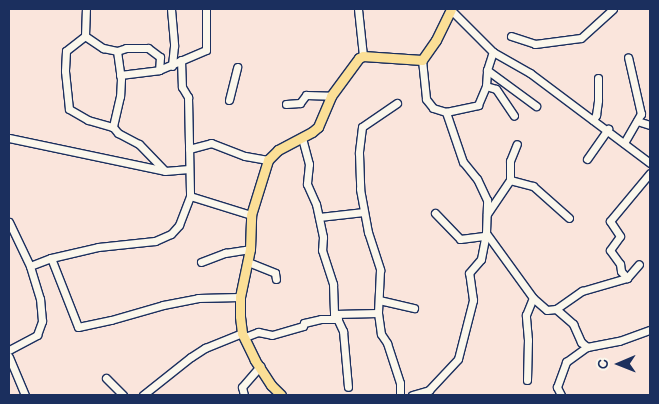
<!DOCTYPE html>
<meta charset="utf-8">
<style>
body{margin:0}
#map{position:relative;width:659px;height:404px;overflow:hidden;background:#fae5dc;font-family:"Balsamiq Sans",sans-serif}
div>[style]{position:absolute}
.roads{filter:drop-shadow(1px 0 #1b2f5e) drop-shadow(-1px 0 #1b2f5e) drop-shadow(0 1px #1b2f5e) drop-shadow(0 -1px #1b2f5e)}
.minor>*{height:7px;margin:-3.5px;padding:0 3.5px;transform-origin:3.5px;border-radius:3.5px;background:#fbf7ec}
.major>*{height:9px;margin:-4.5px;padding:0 4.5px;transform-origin:4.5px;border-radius:4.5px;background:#fbdf96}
span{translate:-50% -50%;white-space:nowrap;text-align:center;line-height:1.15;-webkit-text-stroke:4px #fbf7ec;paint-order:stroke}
.frame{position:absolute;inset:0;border:10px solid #1b2f5e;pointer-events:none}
.north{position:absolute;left:594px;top:339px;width:50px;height:50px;-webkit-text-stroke:4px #fbf7ec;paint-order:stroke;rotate:269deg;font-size:14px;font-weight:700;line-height:20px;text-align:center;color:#1b2f5e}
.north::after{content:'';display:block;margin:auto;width:18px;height:22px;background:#1b2f5e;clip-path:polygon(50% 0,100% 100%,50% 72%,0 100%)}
</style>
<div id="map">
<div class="roads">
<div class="minor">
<i style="left:171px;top:9px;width:37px;rotate:85deg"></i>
<i style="left:174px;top:46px;width:20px;rotate:96deg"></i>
<i style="left:358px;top:9px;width:47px;rotate:83.9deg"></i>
<i style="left:451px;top:10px;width:59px;rotate:45deg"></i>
<i style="left:493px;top:52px;width:43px;rotate:29.6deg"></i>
<i style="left:530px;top:73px;width:150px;rotate:36.9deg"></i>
<i style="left:85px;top:36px;width:24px;rotate:142deg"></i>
<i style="left:66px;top:51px;width:20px;rotate:93deg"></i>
<i style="left:65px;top:71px;width:38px;rotate:84deg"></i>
<i style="left:69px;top:109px;width:22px;rotate:30deg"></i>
<i style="left:88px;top:120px;width:26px;rotate:16deg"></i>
<i style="left:85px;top:36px;width:22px;rotate:34deg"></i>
<i style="left:103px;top:48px;width:14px;rotate:12deg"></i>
<i style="left:117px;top:51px;width:9px;rotate:-18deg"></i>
<i style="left:126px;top:48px;width:22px"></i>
<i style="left:148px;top:48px;width:15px;rotate:37deg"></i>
<i style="left:160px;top:57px;width:13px;rotate:94deg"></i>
<i style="left:85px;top:36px;width:27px;rotate:-88deg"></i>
<i style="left:511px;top:36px;width:25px;rotate:18deg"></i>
<i style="left:535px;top:44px;width:46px;rotate:-7.4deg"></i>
<i style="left:581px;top:38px;width:43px;rotate:-42.2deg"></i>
<i style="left:117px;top:51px;width:28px;rotate:82deg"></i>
<i style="left:121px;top:79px;width:17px;rotate:93deg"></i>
<i style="left:120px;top:96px;width:32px;rotate:103deg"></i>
<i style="left:113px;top:127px;width:8px;rotate:50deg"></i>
<i style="left:118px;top:133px;width:24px;rotate:28deg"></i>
<i style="left:139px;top:144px;width:36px;rotate:46deg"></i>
<i style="left:181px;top:60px;width:27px;rotate:88deg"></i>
<i style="left:182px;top:87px;width:12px;rotate:59deg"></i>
<i style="left:188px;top:97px;width:99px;rotate:88.8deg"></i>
<i style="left:190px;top:196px;width:64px;rotate:17.3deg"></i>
<i style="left:422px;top:60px;width:39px;rotate:84deg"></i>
<i style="left:426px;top:99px;width:11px;rotate:52deg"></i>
<i style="left:433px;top:108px;width:14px;rotate:17deg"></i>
<i style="left:446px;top:112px;width:33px;rotate:-12deg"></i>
<i style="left:478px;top:105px;width:21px;rotate:-67deg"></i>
<i style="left:486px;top:86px;width:16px;rotate:-86deg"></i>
<i style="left:487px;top:70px;width:19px;rotate:-72deg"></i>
<i style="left:487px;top:70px;width:61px;rotate:36.3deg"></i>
<i style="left:120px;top:75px;width:39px;rotate:-7deg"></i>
<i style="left:159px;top:70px;width:51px;rotate:-23.1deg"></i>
<i style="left:206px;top:50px;width:41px;rotate:-90deg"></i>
<i style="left:486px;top:86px;width:10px;rotate:17deg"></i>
<i style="left:496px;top:89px;width:32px;rotate:56deg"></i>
<i style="left:229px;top:100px;width:34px;rotate:-76deg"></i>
<i style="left:397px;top:103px;width:42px;rotate:145.6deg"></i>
<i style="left:362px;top:127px;width:26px;rotate:97deg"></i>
<i style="left:359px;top:153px;width:36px;rotate:88deg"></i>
<i style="left:360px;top:189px;width:44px;rotate:79.5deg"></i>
<i style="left:368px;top:232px;width:40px;rotate:72deg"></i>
<i style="left:380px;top:270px;width:43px;rotate:92.7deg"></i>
<i style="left:378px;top:313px;width:21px;rotate:82deg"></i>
<i style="left:381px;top:334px;width:11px;rotate:56deg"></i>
<i style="left:387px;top:343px;width:42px;rotate:72deg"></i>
<i style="left:400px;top:383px;width:12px;rotate:90deg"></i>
<i style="left:286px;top:104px;width:14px;rotate:-4deg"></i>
<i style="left:300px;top:103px;width:10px;rotate:-53deg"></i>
<i style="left:306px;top:95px;width:25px;rotate:2deg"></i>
<i style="left:593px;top:120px;width:6px;rotate:-59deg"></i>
<i style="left:596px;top:115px;width:15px;rotate:-82deg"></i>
<i style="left:598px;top:100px;width:22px;rotate:-90deg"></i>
<i style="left:637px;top:121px;width:14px;rotate:17deg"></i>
<i style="left:9px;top:138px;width:159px;rotate:11.9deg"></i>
<i style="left:165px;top:171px;width:24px;rotate:-5deg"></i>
<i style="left:302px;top:138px;width:27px;rotate:75deg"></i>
<i style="left:309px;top:164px;width:20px;rotate:96deg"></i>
<i style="left:307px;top:184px;width:22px;rotate:66deg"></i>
<i style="left:316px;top:204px;width:34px;rotate:78deg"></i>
<i style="left:323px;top:237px;width:13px;rotate:94deg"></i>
<i style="left:322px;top:250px;width:36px;rotate:72deg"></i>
<i style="left:333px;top:284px;width:30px;rotate:88deg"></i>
<i style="left:334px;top:314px;width:44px;rotate:-1.3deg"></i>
<i style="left:624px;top:143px;width:34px;rotate:-60deg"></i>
<i style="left:641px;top:114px;width:58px;rotate:-102.8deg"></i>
<i style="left:189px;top:149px;width:23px;rotate:-15deg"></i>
<i style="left:211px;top:143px;width:36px;rotate:21deg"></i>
<i style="left:245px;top:156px;width:23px;rotate:10deg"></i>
<i style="left:587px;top:159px;width:37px;rotate:-55deg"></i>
<i style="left:510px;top:180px;width:19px;rotate:-90deg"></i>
<i style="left:510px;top:161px;width:18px;rotate:-68deg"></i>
<i style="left:435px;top:213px;width:36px;rotate:46deg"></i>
<i style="left:460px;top:239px;width:24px;rotate:-7deg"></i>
<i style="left:487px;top:214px;width:41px;rotate:-55.9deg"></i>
<i style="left:510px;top:180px;width:24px;rotate:15deg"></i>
<i style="left:533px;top:186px;width:48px;rotate:41.6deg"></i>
<i style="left:319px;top:217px;width:45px;rotate:-6.3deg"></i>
<i style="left:9px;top:222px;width:49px;rotate:64.5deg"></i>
<i style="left:30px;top:266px;width:22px;rotate:-21deg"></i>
<i style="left:51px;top:258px;width:74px;rotate:68.6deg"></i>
<i style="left:78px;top:327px;width:34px;rotate:-12deg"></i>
<i style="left:111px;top:320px;width:54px;rotate:-16.1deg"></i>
<i style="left:163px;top:305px;width:36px;rotate:-11deg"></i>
<i style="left:198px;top:298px;width:42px;rotate:-1.4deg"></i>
<i style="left:486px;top:233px;width:80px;rotate:54.1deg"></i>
<i style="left:533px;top:298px;width:18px;rotate:41deg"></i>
<i style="left:547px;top:310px;width:9px;rotate:-6deg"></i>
<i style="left:556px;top:309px;width:32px;rotate:-35deg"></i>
<i style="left:582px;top:291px;width:47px;rotate:-16.1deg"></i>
<i style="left:627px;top:278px;width:18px;rotate:-49deg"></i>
<i style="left:51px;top:258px;width:48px;rotate:-13.2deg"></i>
<i style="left:98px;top:247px;width:57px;rotate:-6deg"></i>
<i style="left:155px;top:241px;width:17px;rotate:-24deg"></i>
<i style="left:171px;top:234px;width:12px;rotate:-48deg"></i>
<i style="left:179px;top:225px;width:31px;rotate:-69deg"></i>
<i style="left:201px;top:262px;width:26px;rotate:-21deg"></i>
<i style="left:225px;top:253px;width:25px;rotate:-9deg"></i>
<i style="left:248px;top:262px;width:29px;rotate:22deg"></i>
<i style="left:275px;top:273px;width:6px;rotate:81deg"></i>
<i style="left:627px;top:278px;width:9px;rotate:-131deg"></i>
<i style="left:621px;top:271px;width:7px;rotate:-98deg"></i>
<i style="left:620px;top:264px;width:17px;rotate:-126deg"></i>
<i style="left:610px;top:250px;width:17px;rotate:-54deg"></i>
<i style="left:620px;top:236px;width:18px;rotate:-124deg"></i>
<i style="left:610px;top:221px;width:62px;rotate:-50.2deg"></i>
<i style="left:379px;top:300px;width:36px;rotate:13deg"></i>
<i style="left:556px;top:309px;width:23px;rotate:41deg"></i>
<i style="left:573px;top:324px;width:20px;rotate:66deg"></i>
<i style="left:581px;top:342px;width:8px;rotate:40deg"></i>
<i style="left:336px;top:316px;width:17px;rotate:65deg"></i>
<i style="left:343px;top:331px;width:56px;rotate:84.9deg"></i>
<i style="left:245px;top:337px;width:14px;rotate:-21deg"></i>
<i style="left:258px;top:332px;width:14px;rotate:12deg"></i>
<i style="left:272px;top:335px;width:32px;rotate:-16deg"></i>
<i style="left:303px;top:326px;width:3px;rotate:-72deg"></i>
<i style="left:304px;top:323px;width:17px;rotate:-13deg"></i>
<i style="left:321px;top:319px;width:17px"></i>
<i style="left:9px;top:350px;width:32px;rotate:-28deg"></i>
<i style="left:37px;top:335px;width:15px;rotate:-70deg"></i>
<i style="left:42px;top:321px;width:22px;rotate:-95deg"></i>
<i style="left:40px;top:299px;width:34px;rotate:-107deg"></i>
<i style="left:9px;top:357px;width:41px;rotate:67.2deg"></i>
<i style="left:106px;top:378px;width:24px;rotate:45deg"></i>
<i style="left:527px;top:380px;width:40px;rotate:-88.6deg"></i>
<i style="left:528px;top:340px;width:25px;rotate:-95deg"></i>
<i style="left:526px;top:315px;width:18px;rotate:-68deg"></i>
<i style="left:143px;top:395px;width:61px;rotate:-38.4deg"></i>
<i style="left:191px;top:357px;width:17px;rotate:-33deg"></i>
<i style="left:205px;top:348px;width:40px;rotate:-22deg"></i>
<i style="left:244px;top:395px;width:8px;rotate:-104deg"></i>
<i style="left:242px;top:387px;width:28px;rotate:-49deg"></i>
<i style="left:412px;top:395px;width:18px;rotate:-16deg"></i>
<i style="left:429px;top:390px;width:42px;rotate:-46.9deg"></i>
<i style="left:458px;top:359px;width:61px;rotate:-75.7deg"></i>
<i style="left:473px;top:300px;width:27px;rotate:-98deg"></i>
<i style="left:469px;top:273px;width:18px;rotate:-49deg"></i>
<i style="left:481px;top:259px;width:26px;rotate:-79deg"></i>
<i style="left:486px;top:233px;width:33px;rotate:-88deg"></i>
<i style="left:487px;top:200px;width:23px;rotate:-115deg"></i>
<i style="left:477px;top:179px;width:22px;rotate:-129deg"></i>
<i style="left:463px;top:162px;width:53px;rotate:-108.8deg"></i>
<i style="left:561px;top:395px;width:9px;rotate:-117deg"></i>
<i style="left:557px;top:387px;width:27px;rotate:-70deg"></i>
<i style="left:566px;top:362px;width:26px;rotate:-36deg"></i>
<i style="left:587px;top:347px;width:33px;rotate:-11deg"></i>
<i style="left:619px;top:341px;width:33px;rotate:-20deg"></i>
</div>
<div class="major">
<i style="left:281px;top:395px;width:14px;rotate:-135deg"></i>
<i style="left:271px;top:385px;width:30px;rotate:-123deg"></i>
<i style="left:255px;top:360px;width:30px;rotate:-116deg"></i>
<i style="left:242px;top:333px;width:17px;rotate:-97deg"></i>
<i style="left:240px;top:316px;width:19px;rotate:-90deg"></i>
<i style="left:240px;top:297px;width:49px;rotate:-78.2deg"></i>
<i style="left:250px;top:249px;width:34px;rotate:-88deg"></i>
<i style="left:251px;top:215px;width:58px;rotate:-72.8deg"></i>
<i style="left:268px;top:160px;width:14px;rotate:-45deg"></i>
<i style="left:278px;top:150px;width:38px;rotate:-28deg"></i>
<i style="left:312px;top:132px;width:8px;rotate:-40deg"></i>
<i style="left:318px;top:127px;width:34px;rotate:-67deg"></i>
<i style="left:331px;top:96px;width:47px;rotate:-53.6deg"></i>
<i style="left:359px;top:58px;width:4px;rotate:-27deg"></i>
<i style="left:363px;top:56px;width:59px;rotate:3.9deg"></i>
<i style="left:422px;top:60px;width:24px;rotate:-55deg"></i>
<i style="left:436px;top:40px;width:34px;rotate:-64deg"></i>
</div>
</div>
<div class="frame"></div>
<div class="north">С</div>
</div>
